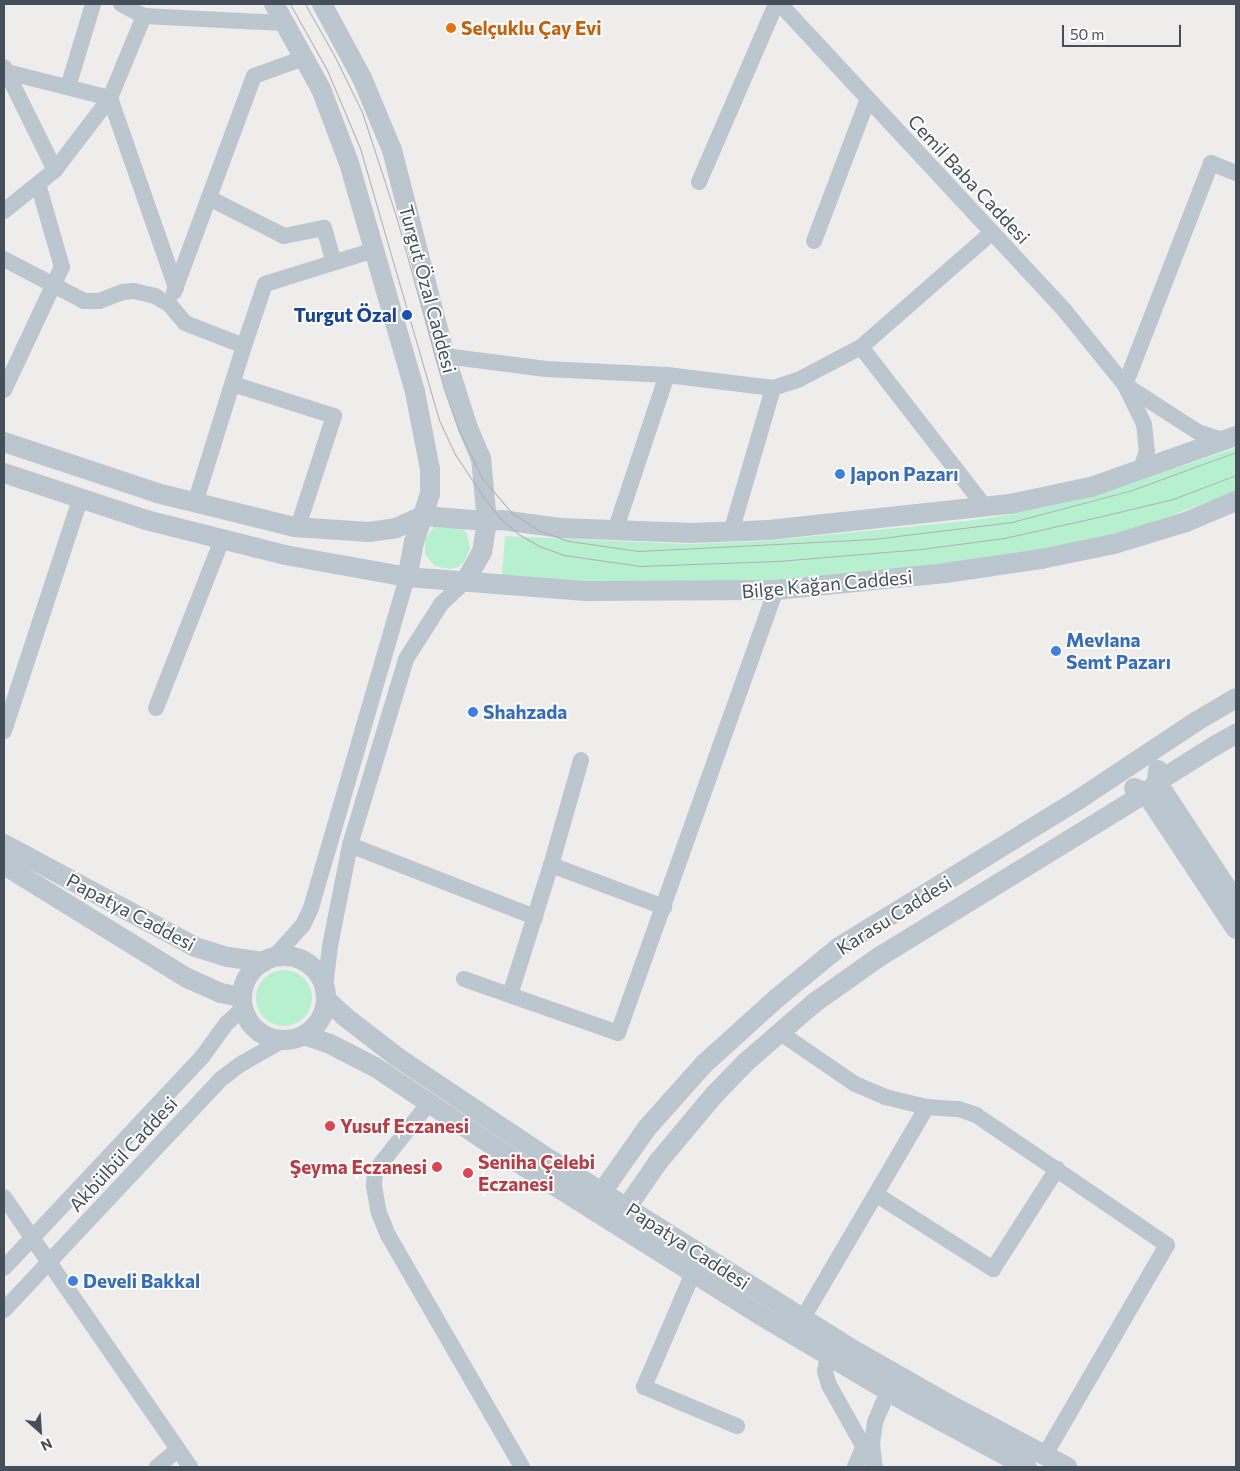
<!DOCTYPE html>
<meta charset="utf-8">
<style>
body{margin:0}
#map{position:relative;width:1240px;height:1471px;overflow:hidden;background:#efecec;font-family:Commissioner,sans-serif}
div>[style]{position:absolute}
.green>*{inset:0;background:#b7f0cf}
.round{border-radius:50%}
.minor>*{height:16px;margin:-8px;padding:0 8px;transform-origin:8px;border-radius:8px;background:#bcc6cf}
.tertiary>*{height:20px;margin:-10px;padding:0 10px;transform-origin:10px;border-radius:10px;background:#bcc6cf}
.tertiary>.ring{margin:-10px;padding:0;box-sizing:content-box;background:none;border:20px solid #bcc6cf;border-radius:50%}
.tram>*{height:1px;margin:-0.5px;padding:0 0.5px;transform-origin:0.5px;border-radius:0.5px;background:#aeb1b7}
.dots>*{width:14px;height:14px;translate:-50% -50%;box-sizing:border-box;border:2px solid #fff;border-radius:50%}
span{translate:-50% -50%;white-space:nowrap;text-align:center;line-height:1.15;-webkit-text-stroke:4px #fff;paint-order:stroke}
.food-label{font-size:19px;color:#c56008;font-weight:700}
.left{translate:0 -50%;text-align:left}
.street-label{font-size:19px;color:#444f5a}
.transit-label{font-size:19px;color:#164399;font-weight:700}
.right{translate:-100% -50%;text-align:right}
.shop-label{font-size:19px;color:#366cbe;font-weight:700}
.health-label{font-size:19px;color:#be3a42;font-weight:700}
.frame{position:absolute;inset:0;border:5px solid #444f5a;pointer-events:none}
.north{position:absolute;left:15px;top:1406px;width:50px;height:50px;-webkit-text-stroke:4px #fff;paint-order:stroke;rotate:154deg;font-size:14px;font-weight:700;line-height:20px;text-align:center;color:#444f5a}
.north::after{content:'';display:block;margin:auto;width:18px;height:22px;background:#444f5a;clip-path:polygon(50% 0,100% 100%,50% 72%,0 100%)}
.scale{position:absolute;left:1062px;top:25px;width:119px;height:22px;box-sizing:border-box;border:2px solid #444f5a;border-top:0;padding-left:6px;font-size:15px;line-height:18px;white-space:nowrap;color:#444f5a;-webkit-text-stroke:4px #fff;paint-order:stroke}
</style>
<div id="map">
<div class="green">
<i style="clip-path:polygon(1236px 448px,1236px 491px,1133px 530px,1061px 548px,816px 581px,501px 587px,505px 536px,688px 544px,766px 541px,966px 521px,1007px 515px,1087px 498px)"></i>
<i style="clip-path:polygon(434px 527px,462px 528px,467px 534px,470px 549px,464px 562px,458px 567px,450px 569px,435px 566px,425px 554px,425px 539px)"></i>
<i class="round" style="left:256px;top:970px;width:56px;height:56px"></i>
</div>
<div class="minor">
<i style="left:121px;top:4px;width:26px;rotate:28deg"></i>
<i style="left:144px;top:16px;width:140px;rotate:2.9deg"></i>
<i style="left:780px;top:4px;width:419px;rotate:47.1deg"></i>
<i style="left:1065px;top:311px;width:95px;rotate:51deg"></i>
<i style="left:1125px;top:385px;width:43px;rotate:64deg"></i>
<i style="left:1144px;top:424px;width:27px;rotate:84deg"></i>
<i style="left:1147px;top:451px;width:21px;rotate:109deg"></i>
<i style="left:4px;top:67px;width:115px;rotate:63.7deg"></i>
<i style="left:7px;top:72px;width:106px;rotate:14.2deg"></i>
<i style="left:110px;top:98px;width:201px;rotate:70.8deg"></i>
<i style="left:68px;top:87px;width:87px;rotate:-73.2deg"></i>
<i style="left:699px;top:182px;width:194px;rotate:-66.6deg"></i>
<i style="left:209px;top:198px;width:84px;rotate:26.9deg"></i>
<i style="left:284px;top:236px;width:41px;rotate:-11.3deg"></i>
<i style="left:324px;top:228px;width:35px;rotate:74deg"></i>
<i style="left:4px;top:211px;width:65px;rotate:-38.8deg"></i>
<i style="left:55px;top:170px;width:91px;rotate:-52.6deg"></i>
<i style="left:110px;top:98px;width:89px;rotate:-67.5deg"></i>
<i style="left:814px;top:241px;width:152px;rotate:-69.2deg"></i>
<i style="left:4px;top:259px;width:90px;rotate:27.7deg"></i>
<i style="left:84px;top:301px;width:15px"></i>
<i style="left:99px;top:301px;width:26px;rotate:-21deg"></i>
<i style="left:123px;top:292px;width:11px;rotate:-5deg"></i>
<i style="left:134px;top:291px;width:22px;rotate:13deg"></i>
<i style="left:155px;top:296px;width:17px;rotate:31deg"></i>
<i style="left:170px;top:305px;width:23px;rotate:50deg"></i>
<i style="left:185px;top:323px;width:63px;rotate:21.3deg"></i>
<i style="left:244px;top:346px;width:164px;rotate:107.3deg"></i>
<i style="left:174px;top:292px;width:230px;rotate:-69.7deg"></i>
<i style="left:254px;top:76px;width:53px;rotate:-19.8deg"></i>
<i style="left:244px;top:346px;width:65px;rotate:-71.3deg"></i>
<i style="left:265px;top:284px;width:114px;rotate:-17.3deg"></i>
<i style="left:861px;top:347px;width:204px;rotate:52.2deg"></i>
<i style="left:445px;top:356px;width:102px;rotate:7.3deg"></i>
<i style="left:546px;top:369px;width:121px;rotate:2.8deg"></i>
<i style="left:667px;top:375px;width:107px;rotate:7deg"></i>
<i style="left:773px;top:388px;width:28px;rotate:-18deg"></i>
<i style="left:800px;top:379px;width:69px;rotate:-27.7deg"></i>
<i style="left:861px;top:347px;width:173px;rotate:-41.2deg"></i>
<i style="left:233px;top:384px;width:106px;rotate:17.6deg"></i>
<i style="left:334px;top:416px;width:117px;rotate:108deg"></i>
<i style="left:1125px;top:385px;width:238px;rotate:-68.8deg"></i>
<i style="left:1211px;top:163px;width:27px;rotate:22deg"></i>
<i style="left:1125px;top:385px;width:87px;rotate:32.8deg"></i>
<i style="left:1198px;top:432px;width:26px;rotate:18deg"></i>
<i style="left:4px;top:390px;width:136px;rotate:-64.8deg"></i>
<i style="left:62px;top:267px;width:86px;rotate:-106.1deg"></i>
<i style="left:615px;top:531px;width:164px;rotate:-71.6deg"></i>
<i style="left:731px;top:532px;width:150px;rotate:-73.7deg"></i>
<i style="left:156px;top:708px;width:180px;rotate:-68.6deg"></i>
<i style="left:4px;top:731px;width:243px;rotate:-71.8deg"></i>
<i style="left:581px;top:760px;width:109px;rotate:105.9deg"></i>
<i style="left:551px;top:865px;width:121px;rotate:20.4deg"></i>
<i style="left:350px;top:845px;width:199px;rotate:21.3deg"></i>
<i style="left:274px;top:957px;width:43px;rotate:-47.8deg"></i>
<i style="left:303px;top:925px;width:19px;rotate:-65deg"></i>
<i style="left:311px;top:908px;width:345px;rotate:-73.8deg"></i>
<i style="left:464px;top:979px;width:163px;rotate:19.3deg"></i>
<i style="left:618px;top:1033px;width:470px;rotate:-70.4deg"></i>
<i style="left:325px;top:988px;width:42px;rotate:-83.2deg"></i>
<i style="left:330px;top:946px;width:103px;rotate:-78.8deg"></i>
<i style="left:350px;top:845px;width:194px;rotate:-73.2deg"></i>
<i style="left:406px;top:659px;width:65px;rotate:-57.5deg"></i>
<i style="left:441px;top:604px;width:33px;rotate:-43deg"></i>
<i style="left:510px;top:995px;width:136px;rotate:-72.5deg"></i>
<i style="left:779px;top:1032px;width:92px;rotate:34.4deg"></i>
<i style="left:855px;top:1084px;width:33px;rotate:23deg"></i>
<i style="left:885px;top:1097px;width:43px;rotate:13.4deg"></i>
<i style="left:927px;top:1107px;width:32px;rotate:4deg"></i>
<i style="left:959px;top:1109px;width:18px;rotate:19deg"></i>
<i style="left:976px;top:1115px;width:231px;rotate:34.2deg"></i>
<i style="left:1167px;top:1245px;width:244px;rotate:120.2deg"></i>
<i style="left:429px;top:1103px;width:87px;rotate:128.5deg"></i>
<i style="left:375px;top:1171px;width:15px;rotate:94deg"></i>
<i style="left:374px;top:1186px;width:27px;rotate:80deg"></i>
<i style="left:379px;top:1213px;width:24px;rotate:68deg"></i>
<i style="left:388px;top:1235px;width:268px;rotate:60deg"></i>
<i style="left:877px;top:1195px;width:138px;rotate:32.5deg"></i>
<i style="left:993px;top:1269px;width:119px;rotate:-57.4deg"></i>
<i style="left:4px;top:1197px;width:328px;rotate:55.4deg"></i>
<i style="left:4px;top:1268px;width:289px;rotate:-46.8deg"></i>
<i style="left:202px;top:1057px;width:41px;rotate:-54deg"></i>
<i style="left:226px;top:1024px;width:23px;rotate:-43deg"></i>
<i style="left:693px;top:1273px;width:124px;rotate:113.3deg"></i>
<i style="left:644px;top:1387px;width:101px;rotate:22.8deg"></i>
<i style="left:4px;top:1310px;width:317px;rotate:-46.8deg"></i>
<i style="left:221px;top:1079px;width:25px;rotate:-37deg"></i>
<i style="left:241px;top:1064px;width:48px;rotate:-29.7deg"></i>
<i style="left:803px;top:1318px;width:245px;rotate:-59.6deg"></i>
<i style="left:828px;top:1356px;width:16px;rotate:101deg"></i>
<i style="left:825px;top:1372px;width:14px;rotate:73deg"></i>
<i style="left:829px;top:1385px;width:94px;rotate:60.7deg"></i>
<i style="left:874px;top:1462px;width:18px;rotate:-96deg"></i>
<i style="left:872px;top:1444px;width:22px;rotate:-82deg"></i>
<i style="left:875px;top:1422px;width:34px;rotate:-67deg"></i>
<i style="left:157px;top:1467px;width:26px;rotate:-40deg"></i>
<i style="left:855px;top:1467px;width:21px;rotate:-67deg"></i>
</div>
<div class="tertiary">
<i style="left:274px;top:4px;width:97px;rotate:61.1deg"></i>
<i style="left:321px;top:89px;width:79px;rotate:69.3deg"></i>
<i style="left:349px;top:163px;width:238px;rotate:73.9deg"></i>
<i style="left:415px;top:392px;width:78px;rotate:79deg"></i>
<i style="left:430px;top:469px;width:25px;rotate:90deg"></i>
<i style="left:430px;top:494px;width:51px;rotate:108.4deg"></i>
<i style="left:414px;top:542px;width:36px;rotate:101deg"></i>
<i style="left:322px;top:4px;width:84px;rotate:61.6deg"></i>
<i style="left:362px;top:78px;width:78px;rotate:67.4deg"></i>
<i style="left:392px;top:150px;width:213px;rotate:75.6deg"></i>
<i style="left:445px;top:356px;width:76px;rotate:72.3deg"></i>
<i style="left:468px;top:428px;width:33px;rotate:67deg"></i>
<i style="left:481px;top:458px;width:63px;rotate:84.6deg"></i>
<i style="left:487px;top:521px;width:31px;rotate:99deg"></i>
<i style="left:482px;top:552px;width:34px;rotate:120deg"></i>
<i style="left:4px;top:442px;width:161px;rotate:18.4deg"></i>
<i style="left:157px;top:493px;width:141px;rotate:13.9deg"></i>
<i style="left:294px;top:527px;width:75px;rotate:3.8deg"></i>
<i style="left:369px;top:532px;width:27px;rotate:-8deg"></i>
<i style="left:396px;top:528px;width:30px;rotate:-24deg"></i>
<i style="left:423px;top:516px;width:64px;rotate:4.5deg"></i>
<i style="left:487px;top:521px;width:15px;rotate:-4deg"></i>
<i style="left:502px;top:520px;width:60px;rotate:7.7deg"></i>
<i style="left:561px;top:528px;width:131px;rotate:2.2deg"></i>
<i style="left:692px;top:533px;width:77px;rotate:-2.2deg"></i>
<i style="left:769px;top:530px;width:242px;rotate:-6.2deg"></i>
<i style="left:1010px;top:504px;width:83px;rotate:-11.9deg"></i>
<i style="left:1091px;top:487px;width:154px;rotate:-19.4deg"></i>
<i style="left:4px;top:473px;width:150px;rotate:18.3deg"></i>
<i style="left:146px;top:520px;width:143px;rotate:14.1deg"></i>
<i style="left:285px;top:555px;width:124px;rotate:10.2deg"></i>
<i style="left:407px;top:577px;width:180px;rotate:4.5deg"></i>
<i style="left:586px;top:591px;width:190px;rotate:-0.3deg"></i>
<i style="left:776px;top:590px;width:170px;rotate:-5.7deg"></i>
<i style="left:945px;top:573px;width:97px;rotate:-8.3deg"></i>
<i style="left:1041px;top:559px;width:75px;rotate:-11.6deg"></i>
<i style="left:1114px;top:544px;width:75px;rotate:-17deg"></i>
<i style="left:1186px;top:522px;width:54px;rotate:-22.8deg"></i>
<i style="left:1158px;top:770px;width:12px;rotate:95deg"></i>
<i style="left:1157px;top:782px;width:144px;rotate:56.6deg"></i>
<i style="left:1134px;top:788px;width:12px;rotate:20deg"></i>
<i style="left:1145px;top:792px;width:164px;rotate:56.4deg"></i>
<i style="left:4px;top:844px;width:217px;rotate:28.3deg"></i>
<i style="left:195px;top:947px;width:34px;rotate:17deg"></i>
<i style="left:228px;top:957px;width:36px;rotate:8deg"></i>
<i style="left:4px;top:865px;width:215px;rotate:31.7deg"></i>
<i style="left:187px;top:978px;width:36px;rotate:24deg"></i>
<i style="left:220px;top:993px;width:22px;rotate:10deg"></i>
<i class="ring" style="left:242px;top:956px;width:64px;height:64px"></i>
<i style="left:326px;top:999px;width:25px;rotate:43deg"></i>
<i style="left:344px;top:1016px;width:67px;rotate:37.7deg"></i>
<i style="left:397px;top:1057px;width:183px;rotate:33.9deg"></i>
<i style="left:549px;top:1159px;width:363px;rotate:32.1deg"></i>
<i style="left:857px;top:1352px;width:97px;rotate:29.7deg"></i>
<i style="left:941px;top:1400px;width:143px;rotate:28deg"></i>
<i style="left:304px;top:1035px;width:28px;rotate:19deg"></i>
<i style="left:330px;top:1044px;width:51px;rotate:27.1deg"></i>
<i style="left:375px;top:1067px;width:180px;rotate:33.7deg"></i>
<i style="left:525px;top:1167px;width:278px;rotate:32.2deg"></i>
<i style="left:760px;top:1315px;width:172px;rotate:30.7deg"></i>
<i style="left:908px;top:1403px;width:135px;rotate:28.3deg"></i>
<i style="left:602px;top:1192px;width:78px;rotate:-54.9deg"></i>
<i style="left:647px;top:1128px;width:86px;rotate:-48.3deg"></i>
<i style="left:704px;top:1064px;width:98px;rotate:-42.1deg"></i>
<i style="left:777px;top:998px;width:80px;rotate:-39.4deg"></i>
<i style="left:839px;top:947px;width:281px;rotate:-31.6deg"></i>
<i style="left:1078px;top:800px;width:143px;rotate:-33.6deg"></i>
<i style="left:1197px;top:721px;width:45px;rotate:-30.5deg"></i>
<i style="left:627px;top:1207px;width:55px;rotate:-55.4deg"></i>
<i style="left:658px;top:1162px;width:87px;rotate:-50.1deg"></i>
<i style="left:714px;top:1095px;width:46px;rotate:-45.9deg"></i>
<i style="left:746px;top:1062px;width:90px;rotate:-40.9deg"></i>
<i style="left:814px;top:1003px;width:80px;rotate:-35.3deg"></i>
<i style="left:879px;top:957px;width:318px;rotate:-31.6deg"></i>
<i style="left:1150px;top:790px;width:11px;rotate:-49deg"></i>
<i style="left:1157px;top:782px;width:70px;rotate:-32.1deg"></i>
<i style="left:1216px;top:745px;width:23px;rotate:-29deg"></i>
</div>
<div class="tram">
<i style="left:290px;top:4px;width:76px;rotate:60.7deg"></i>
<i style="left:327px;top:70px;width:85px;rotate:67.1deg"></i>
<i style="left:360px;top:148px;width:283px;rotate:73.8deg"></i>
<i style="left:439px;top:420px;width:38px;rotate:65deg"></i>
<i style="left:455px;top:454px;width:53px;rotate:56.6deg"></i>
<i style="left:484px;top:498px;width:28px;rotate:51deg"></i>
<i style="left:502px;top:520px;width:23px;rotate:40deg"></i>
<i style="left:520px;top:535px;width:22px;rotate:30deg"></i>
<i style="left:539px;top:546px;width:27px;rotate:20deg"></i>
<i style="left:564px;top:555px;width:77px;rotate:8.2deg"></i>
<i style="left:640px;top:566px;width:138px;rotate:-2.1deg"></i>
<i style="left:778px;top:561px;width:144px;rotate:-4.8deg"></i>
<i style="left:921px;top:549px;width:84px;rotate:-7.5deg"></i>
<i style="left:1004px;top:538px;width:96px;rotate:-12.6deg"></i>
<i style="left:1098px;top:517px;width:77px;rotate:-13.5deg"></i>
<i style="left:1173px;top:499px;width:67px;rotate:-20.9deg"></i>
<i style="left:305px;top:4px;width:61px;rotate:60.5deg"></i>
<i style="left:335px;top:57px;width:61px;rotate:63.9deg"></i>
<i style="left:362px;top:112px;width:109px;rotate:71.9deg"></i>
<i style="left:396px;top:216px;width:176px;rotate:74.5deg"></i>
<i style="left:443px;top:386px;width:42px;rotate:70.7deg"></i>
<i style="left:457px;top:426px;width:58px;rotate:64.3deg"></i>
<i style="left:482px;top:478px;width:46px;rotate:49.4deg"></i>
<i style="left:512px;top:513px;width:31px;rotate:33deg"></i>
<i style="left:538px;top:530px;width:33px;rotate:20deg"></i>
<i style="left:569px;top:541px;width:70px;rotate:8.2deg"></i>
<i style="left:638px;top:551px;width:235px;rotate:-2.9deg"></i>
<i style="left:873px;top:539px;width:140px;rotate:-7deg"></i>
<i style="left:1012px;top:522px;width:124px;rotate:-14.9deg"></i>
<i style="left:1132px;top:490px;width:111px;rotate:-20.1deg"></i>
</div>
<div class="dots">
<i style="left:451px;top:28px;background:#e8710a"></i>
<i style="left:407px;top:315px;background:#1a4fb4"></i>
<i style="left:840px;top:474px;background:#3f7fe0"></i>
<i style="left:1056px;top:651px;background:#3f7fe0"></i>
<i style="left:473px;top:712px;background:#3f7fe0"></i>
<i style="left:330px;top:1126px;background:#e0444e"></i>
<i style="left:437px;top:1167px;background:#e0444e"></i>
<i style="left:468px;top:1173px;background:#e0444e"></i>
<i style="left:73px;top:1281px;background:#3f7fe0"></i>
</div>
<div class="food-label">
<span class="left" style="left:461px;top:28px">Selçuklu Çay Evi</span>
</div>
<div class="street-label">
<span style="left:969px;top:179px;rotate:47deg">Cemil Baba Caddesi</span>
<span style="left:428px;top:289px;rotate:75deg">Turgut Özal Caddesi</span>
<span style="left:827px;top:584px;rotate:-5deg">Bilge Kağan Caddesi</span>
<span style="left:131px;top:912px;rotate:28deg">Papatya Caddesi</span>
<span style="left:894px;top:915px;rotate:-32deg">Karasu Caddesi</span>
<span style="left:123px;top:1154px;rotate:-47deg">Akbülbül Caddesi</span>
<span style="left:688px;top:1246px;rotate:33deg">Papatya Caddesi</span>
</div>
<div class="transit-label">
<span class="right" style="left:397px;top:315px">Turgut Özal</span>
</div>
<div class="shop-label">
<span class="left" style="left:850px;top:474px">Japon Pazarı</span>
<span class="left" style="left:1066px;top:651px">Mevlana<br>Semt Pazarı</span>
<span class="left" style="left:483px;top:712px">Shahzada</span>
<span class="left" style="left:83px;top:1281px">Develi Bakkal</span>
</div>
<div class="health-label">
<span class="left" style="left:340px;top:1126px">Yusuf Eczanesi</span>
<span class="left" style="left:478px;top:1173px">Seniha Çelebi<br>Eczanesi</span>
<span class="right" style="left:427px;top:1167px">Şeyma Eczanesi</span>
</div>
<div class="frame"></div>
<div class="north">N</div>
<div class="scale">50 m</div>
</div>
